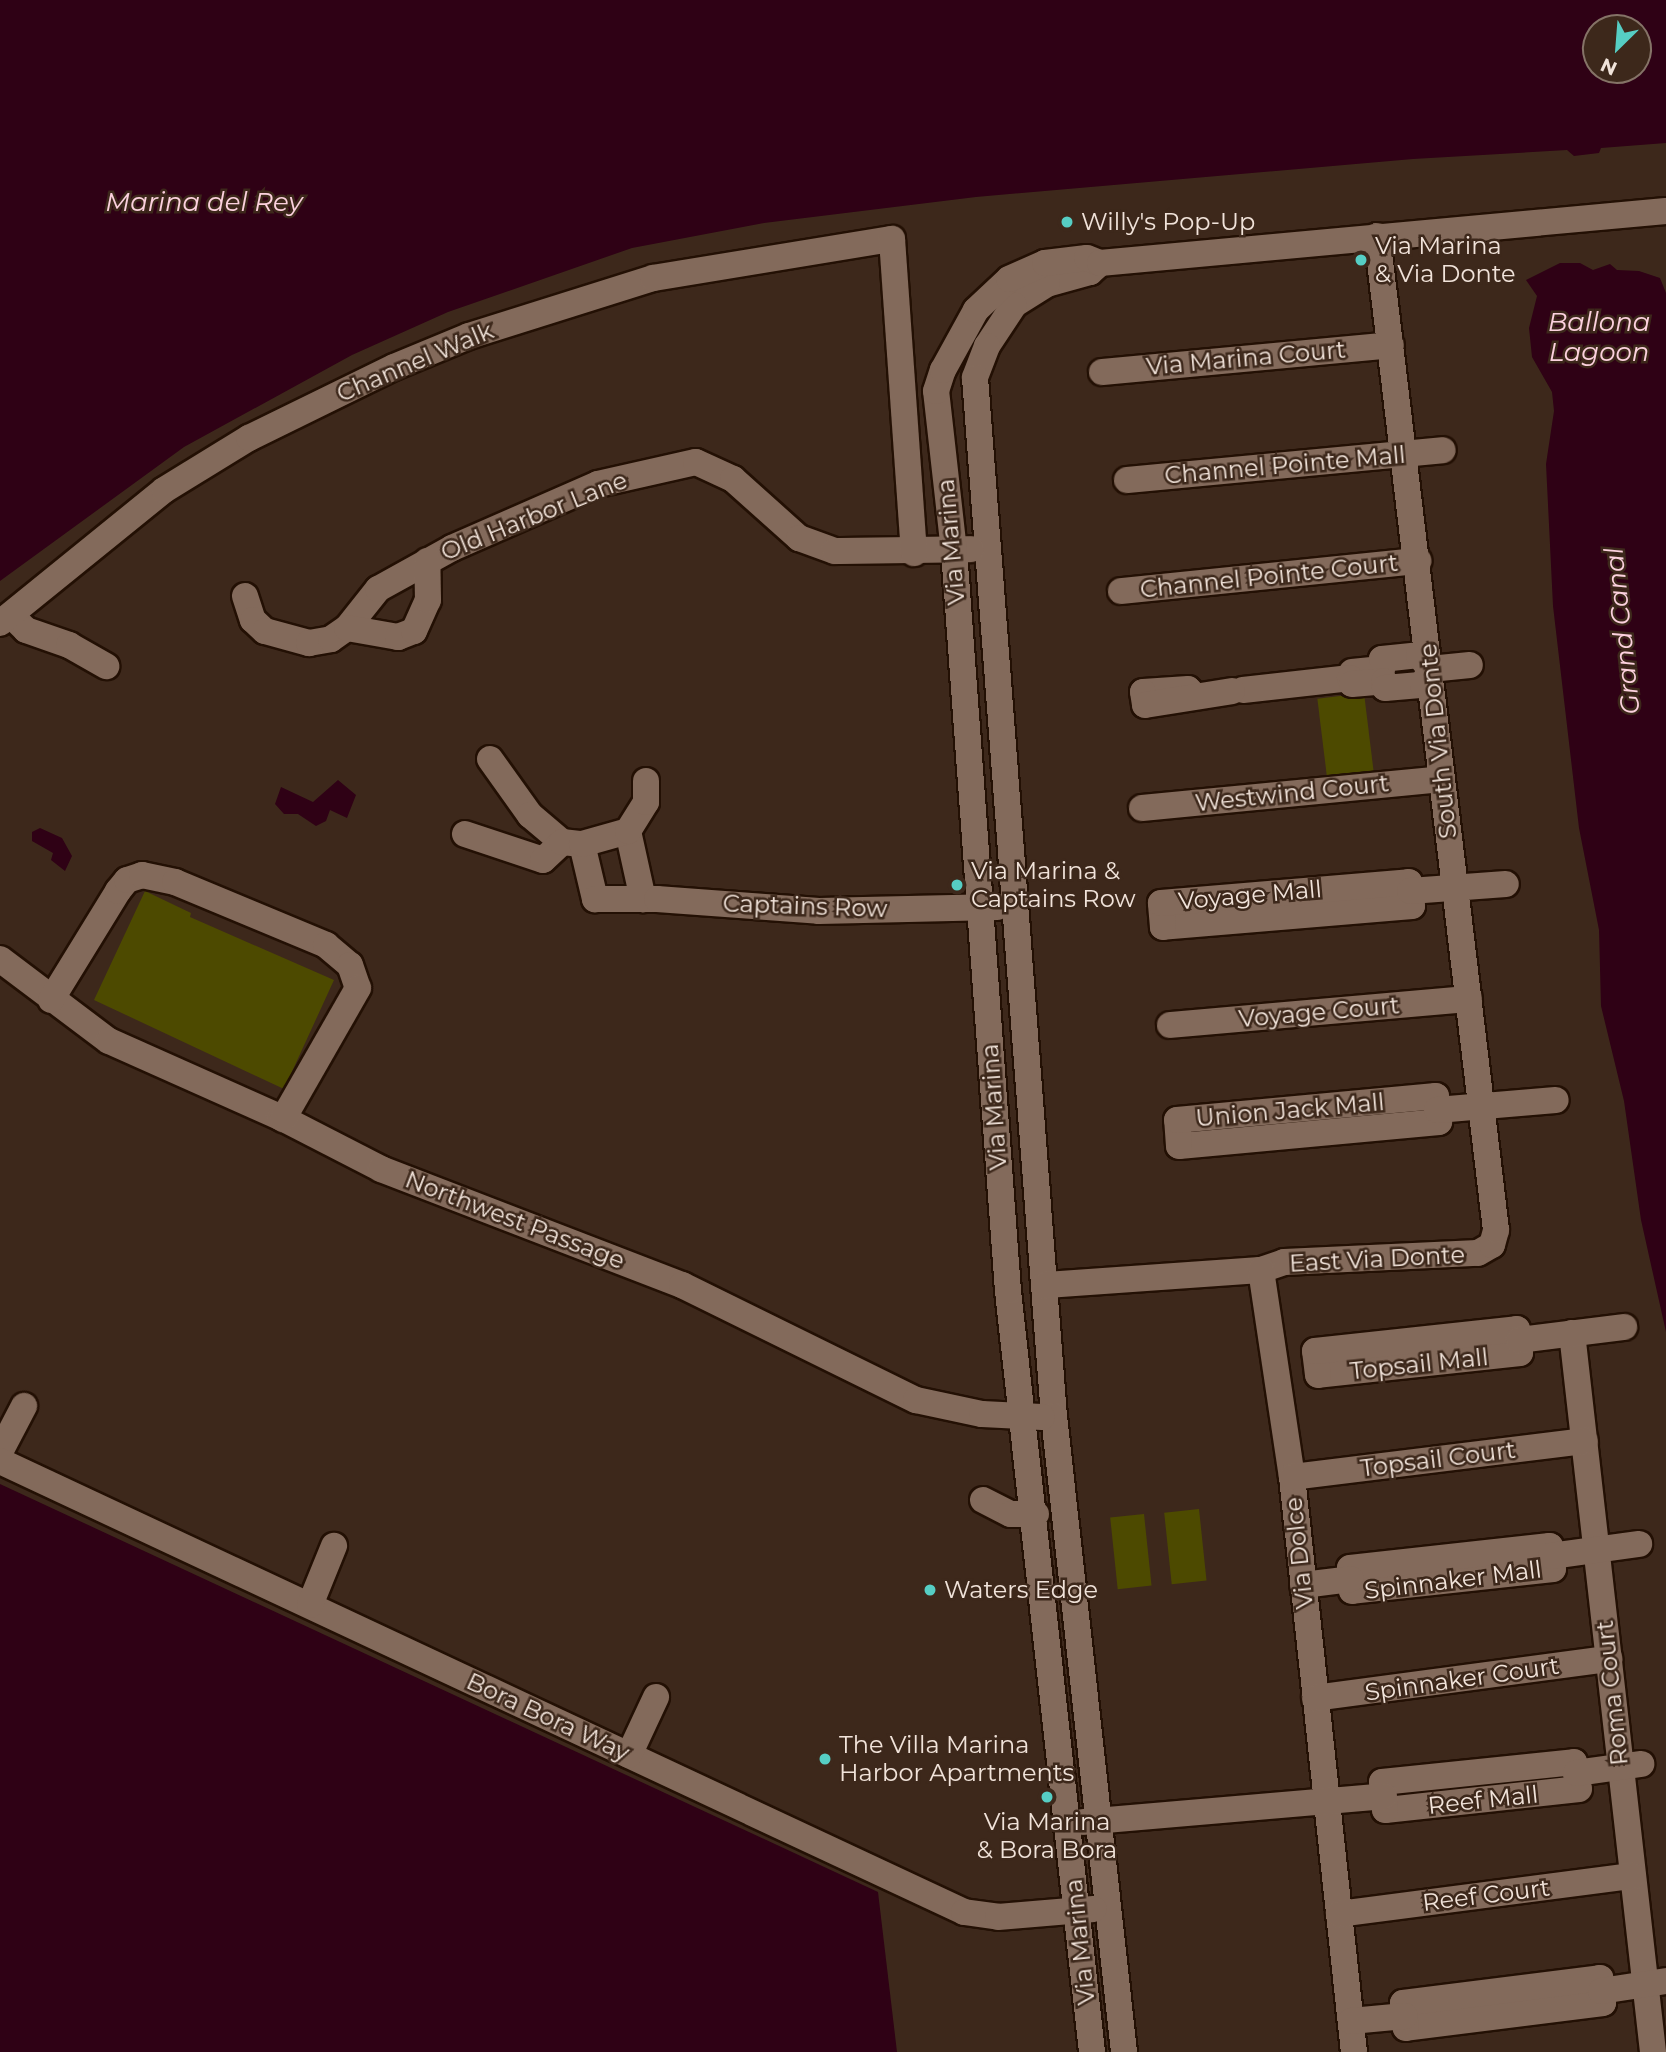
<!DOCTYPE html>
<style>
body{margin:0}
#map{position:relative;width:1666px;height:2052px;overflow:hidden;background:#3d281b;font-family:Montserrat,sans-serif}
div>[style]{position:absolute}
.green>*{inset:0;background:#4d4a00;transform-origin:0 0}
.water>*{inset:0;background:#2f0115}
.roads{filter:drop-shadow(2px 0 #231004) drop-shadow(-2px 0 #231004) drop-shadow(0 2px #231004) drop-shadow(0 -2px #231004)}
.minor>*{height:26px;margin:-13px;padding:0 13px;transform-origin:13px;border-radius:13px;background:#836a5b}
.dots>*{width:19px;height:19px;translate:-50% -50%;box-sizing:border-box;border:4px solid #3d281b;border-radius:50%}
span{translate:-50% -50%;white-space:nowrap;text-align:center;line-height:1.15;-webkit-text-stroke:5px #3d281b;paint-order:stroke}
.poi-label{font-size:24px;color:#f1e3da}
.left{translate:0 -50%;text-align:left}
.street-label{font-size:24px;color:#f1e3da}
.water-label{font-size:26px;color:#fcd1de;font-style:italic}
.north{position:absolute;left:1582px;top:14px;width:70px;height:70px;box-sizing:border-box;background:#3d281b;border:2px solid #857367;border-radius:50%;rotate:205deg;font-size:19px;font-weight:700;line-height:28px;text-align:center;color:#f1e3da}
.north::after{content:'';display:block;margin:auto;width:24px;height:32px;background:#56cec4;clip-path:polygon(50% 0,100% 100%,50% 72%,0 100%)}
</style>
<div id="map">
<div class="green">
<i style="left:1364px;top:693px;width:79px;height:47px;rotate:83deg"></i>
<i style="clip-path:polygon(145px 891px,191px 913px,190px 917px,334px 980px,284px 1089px,94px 1000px)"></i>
<i style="left:1199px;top:1509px;width:72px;height:35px;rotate:84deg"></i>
<i style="left:1144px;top:1514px;width:72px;height:34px;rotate:84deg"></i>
</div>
<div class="water">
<i style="clip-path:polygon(evenodd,0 0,1666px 0,1666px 143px,1601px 148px,1599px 153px,1574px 156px,1567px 150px,1413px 159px,976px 197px,764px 223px,632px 248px,448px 312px,352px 355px,184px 447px,0 581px,0 0,1596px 28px,1638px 28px,1638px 70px,1596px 70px,1596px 28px)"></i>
<i style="clip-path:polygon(1560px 263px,1580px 263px,1593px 270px,1610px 264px,1617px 270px,1639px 271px,1660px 278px,1666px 293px,1666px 1332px,1641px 1220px,1624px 1101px,1601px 1006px,1599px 930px,1579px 828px,1553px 606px,1546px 464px,1554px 411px,1552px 392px,1532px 357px,1529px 328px,1537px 296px,1526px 280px)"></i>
<i style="clip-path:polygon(338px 780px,356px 795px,347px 818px,330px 810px,326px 821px,316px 826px,298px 814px,284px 814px,275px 804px,281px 787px,313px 802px)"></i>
<i style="clip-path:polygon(40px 828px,62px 838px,72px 856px,65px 871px,51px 860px,53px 853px,32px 841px,32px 832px)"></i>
<i style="clip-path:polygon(0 1484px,878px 1892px,897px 2052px,0 2052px)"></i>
</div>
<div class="roads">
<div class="minor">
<i style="left:1099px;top:264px;width:12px;rotate:138deg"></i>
<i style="left:1090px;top:272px;width:45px;rotate:164.4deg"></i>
<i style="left:1047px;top:284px;width:39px;rotate:148deg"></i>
<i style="left:1014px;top:305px;width:49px;rotate:123.4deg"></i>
<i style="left:987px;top:346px;width:34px;rotate:111deg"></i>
<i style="left:975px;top:378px;width:1041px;rotate:85.65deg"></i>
<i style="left:1054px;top:1416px;width:640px;rotate:83.72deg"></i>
<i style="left:1102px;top:372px;width:290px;rotate:-5.3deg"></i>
<i style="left:1127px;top:480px;width:317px;rotate:-5.4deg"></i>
<i style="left:1121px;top:591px;width:299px;rotate:-5.8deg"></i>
<i style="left:245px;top:596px;width:25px;rotate:72deg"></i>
<i style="left:253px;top:620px;width:16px;rotate:43deg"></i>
<i style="left:265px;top:631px;width:46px;rotate:15.3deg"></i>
<i style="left:309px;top:643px;width:22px;rotate:-10deg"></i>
<i style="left:331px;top:639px;width:19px;rotate:-35deg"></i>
<i style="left:347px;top:628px;width:50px;rotate:-51.5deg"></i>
<i style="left:378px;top:589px;width:85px;rotate:-29deg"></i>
<i style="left:452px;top:548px;width:159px;rotate:-23.7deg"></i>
<i style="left:598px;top:484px;width:100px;rotate:-12.7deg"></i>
<i style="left:696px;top:462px;width:41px;rotate:24.7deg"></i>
<i style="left:733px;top:479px;width:89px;rotate:41.8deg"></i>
<i style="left:799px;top:538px;width:38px;rotate:20deg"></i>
<i style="left:835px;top:551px;width:136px;rotate:-0.8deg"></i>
<i style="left:11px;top:615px;width:21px;rotate:45deg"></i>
<i style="left:26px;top:630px;width:46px;rotate:19.2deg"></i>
<i style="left:69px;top:645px;width:43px;rotate:29.6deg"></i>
<i style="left:0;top:623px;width:211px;rotate:-39deg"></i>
<i style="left:164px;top:490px;width:100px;rotate:-31.5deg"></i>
<i style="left:249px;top:438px;width:161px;rotate:-26.1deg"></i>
<i style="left:394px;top:367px;width:81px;rotate:-22.5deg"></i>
<i style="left:469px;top:336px;width:193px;rotate:-17.5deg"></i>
<i style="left:653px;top:278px;width:242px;rotate:-9.3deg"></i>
<i style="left:892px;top:239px;width:315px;rotate:86deg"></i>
<i style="left:347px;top:628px;width:52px;rotate:10deg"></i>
<i style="left:398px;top:637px;width:17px;rotate:-21deg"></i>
<i style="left:414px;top:631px;width:34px;rotate:-66deg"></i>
<i style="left:428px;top:600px;width:39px;rotate:-91deg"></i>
<i style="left:1430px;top:669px;width:40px;rotate:-5.7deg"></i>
<i style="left:1352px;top:672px;width:30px;rotate:-6deg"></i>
<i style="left:1382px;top:669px;width:10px;rotate:-90deg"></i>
<i style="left:1382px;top:659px;width:37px;rotate:-6deg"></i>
<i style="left:1419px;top:655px;width:18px;rotate:52deg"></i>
<i style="left:1243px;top:690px;width:108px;rotate:-6.4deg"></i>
<i style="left:1350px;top:678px;width:6px;rotate:72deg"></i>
<i style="left:1352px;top:684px;width:32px;rotate:-5deg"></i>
<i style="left:1384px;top:681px;width:7px;rotate:82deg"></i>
<i style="left:1385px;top:688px;width:38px;rotate:-5deg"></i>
<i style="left:1423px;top:685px;width:17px;rotate:-66deg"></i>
<i style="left:1194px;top:695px;width:8px;rotate:-135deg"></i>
<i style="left:1188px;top:689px;width:45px;rotate:176.2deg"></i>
<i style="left:1143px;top:692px;width:13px;rotate:81deg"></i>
<i style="left:1145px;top:705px;width:88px;rotate:-9.1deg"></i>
<i style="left:490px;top:759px;width:69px;rotate:54.5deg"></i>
<i style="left:530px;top:815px;width:42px;rotate:40.2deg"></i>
<i style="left:1142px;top:808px;width:301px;rotate:-5.5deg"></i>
<i style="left:628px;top:831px;width:70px;rotate:77.6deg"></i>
<i style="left:465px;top:834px;width:82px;rotate:18.4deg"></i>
<i style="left:543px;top:860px;width:26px;rotate:-43deg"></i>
<i style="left:562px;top:842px;width:20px;rotate:6deg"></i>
<i style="left:582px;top:844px;width:57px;rotate:76.7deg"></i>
<i style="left:595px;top:899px;width:62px"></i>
<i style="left:657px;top:899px;width:162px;rotate:4.2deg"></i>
<i style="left:819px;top:911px;width:178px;rotate:-1.3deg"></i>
<i style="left:582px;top:844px;width:48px;rotate:-15.8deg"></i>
<i style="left:628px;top:831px;width:34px;rotate:-58deg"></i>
<i style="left:646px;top:802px;width:21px;rotate:-90deg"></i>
<i style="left:1409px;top:882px;width:24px;rotate:83deg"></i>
<i style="left:1412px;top:906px;width:250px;rotate:175.2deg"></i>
<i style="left:1163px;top:927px;width:24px;rotate:-95deg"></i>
<i style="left:1161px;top:903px;width:249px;rotate:-4.8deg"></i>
<i style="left:1410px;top:891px;width:96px;rotate:-4.2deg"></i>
<i style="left:0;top:959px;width:136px;rotate:37deg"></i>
<i style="left:109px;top:1041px;width:187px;rotate:24deg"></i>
<i style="left:280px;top:1117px;width:114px;rotate:27.2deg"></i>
<i style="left:381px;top:1169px;width:323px;rotate:21.1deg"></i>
<i style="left:682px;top:1285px;width:261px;rotate:26.2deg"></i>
<i style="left:916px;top:1400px;width:67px;rotate:12deg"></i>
<i style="left:982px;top:1414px;width:60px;rotate:2.9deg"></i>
<i style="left:51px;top:1000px;width:128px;rotate:-58.4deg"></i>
<i style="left:118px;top:891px;width:14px;rotate:-51deg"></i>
<i style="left:127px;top:880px;width:16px;rotate:-18deg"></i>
<i style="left:142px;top:875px;width:34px;rotate:12deg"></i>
<i style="left:175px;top:882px;width:164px;rotate:22.6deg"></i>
<i style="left:326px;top:945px;width:31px;rotate:40deg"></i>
<i style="left:350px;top:965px;width:24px;rotate:71deg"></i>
<i style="left:358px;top:988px;width:151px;rotate:119.8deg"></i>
<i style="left:1170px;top:1025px;width:300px;rotate:-5deg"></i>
<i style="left:1436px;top:1096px;width:26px;rotate:83deg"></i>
<i style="left:1439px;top:1122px;width:261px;rotate:174.7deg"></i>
<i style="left:1179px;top:1146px;width:26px;rotate:-94deg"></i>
<i style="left:1177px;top:1120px;width:260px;rotate:-5.3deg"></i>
<i style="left:1437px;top:1110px;width:119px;rotate:-4.8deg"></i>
<i style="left:1261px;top:1270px;width:24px;rotate:-19deg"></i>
<i style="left:1284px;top:1262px;width:194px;rotate:-2.7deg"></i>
<i style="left:1478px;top:1253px;width:16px;rotate:-30deg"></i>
<i style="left:1492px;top:1245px;width:16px;rotate:-75deg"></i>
<i style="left:1496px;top:1230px;width:1001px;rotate:-96.83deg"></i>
<i style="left:1045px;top:1285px;width:217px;rotate:-4deg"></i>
<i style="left:1261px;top:1270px;width:209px;rotate:81.5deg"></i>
<i style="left:1292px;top:1477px;width:578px;rotate:83.85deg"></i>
<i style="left:1517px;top:1329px;width:24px;rotate:83deg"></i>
<i style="left:1520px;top:1353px;width:203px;rotate:173.8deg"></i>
<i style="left:1318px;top:1375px;width:24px;rotate:-97deg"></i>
<i style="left:1315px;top:1351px;width:203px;rotate:-6.2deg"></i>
<i style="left:1572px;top:1333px;width:724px;rotate:83.57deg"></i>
<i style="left:1519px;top:1340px;width:106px;rotate:-7.1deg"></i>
<i style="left:0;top:1452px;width:52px;rotate:-62.4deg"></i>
<i style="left:0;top:1461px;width:1064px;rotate:25.07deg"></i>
<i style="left:964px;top:1912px;width:34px;rotate:8deg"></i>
<i style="left:998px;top:1917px;width:96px;rotate:-4.8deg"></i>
<i style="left:1292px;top:1477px;width:295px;rotate:-7deg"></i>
<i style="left:983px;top:1500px;width:31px;rotate:27deg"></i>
<i style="left:1011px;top:1514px;width:25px"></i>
<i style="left:1550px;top:1546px;width:23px;rotate:83deg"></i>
<i style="left:1553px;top:1569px;width:202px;rotate:173.8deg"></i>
<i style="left:1352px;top:1591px;width:23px;rotate:-95deg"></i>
<i style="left:1350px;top:1568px;width:201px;rotate:-6.3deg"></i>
<i style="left:1551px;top:1556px;width:89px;rotate:-7.8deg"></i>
<i style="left:1303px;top:1585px;width:48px;rotate:-7.1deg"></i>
<i style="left:310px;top:1605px;width:64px;rotate:-67.9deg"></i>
<i style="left:1315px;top:1698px;width:297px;rotate:-7.6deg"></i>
<i style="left:629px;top:1755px;width:64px;rotate:-65deg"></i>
<i style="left:1574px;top:1762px;width:27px;rotate:80deg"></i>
<i style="left:1579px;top:1789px;width:195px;rotate:173.8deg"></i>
<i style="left:1385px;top:1810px;width:28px;rotate:-96deg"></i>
<i style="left:1382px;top:1782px;width:193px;rotate:-5.9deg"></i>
<i style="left:1576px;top:1773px;width:66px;rotate:-7.9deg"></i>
<i style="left:1083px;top:1822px;width:302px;rotate:-4.9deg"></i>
<i style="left:1339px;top:1914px;width:296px;rotate:-7.4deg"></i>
<i style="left:1600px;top:1978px;width:25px;rotate:83deg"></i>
<i style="left:1603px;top:2003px;width:199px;rotate:172.8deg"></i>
<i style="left:1406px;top:2028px;width:25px;rotate:-97deg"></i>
<i style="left:1403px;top:2003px;width:199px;rotate:-7.2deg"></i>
<i style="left:1601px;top:1991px;width:66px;rotate:-8.7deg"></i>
<i style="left:1351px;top:2021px;width:54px;rotate:-5.3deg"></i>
<i style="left:1092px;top:2052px;width:766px;rotate:-96.3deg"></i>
<i style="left:1008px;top:1291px;width:742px;rotate:-94.17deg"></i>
<i style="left:954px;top:551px;width:161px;rotate:-96.4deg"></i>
<i style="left:936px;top:391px;width:22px;rotate:-72deg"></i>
<i style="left:943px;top:370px;width:68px;rotate:-61.2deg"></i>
<i style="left:976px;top:310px;width:45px;rotate:-43.2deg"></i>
<i style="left:1009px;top:279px;width:39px;rotate:-24deg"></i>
<i style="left:1045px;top:263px;width:42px;rotate:-6.8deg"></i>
<i style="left:1087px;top:258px;width:14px;rotate:21deg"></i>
<i style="left:1100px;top:263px;width:568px;rotate:-5.25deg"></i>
</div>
</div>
<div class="dots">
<i style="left:1067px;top:222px;background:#56cec4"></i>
<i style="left:1361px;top:260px;background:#56cec4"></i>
<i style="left:957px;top:885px;background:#56cec4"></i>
<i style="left:930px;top:1590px;background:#56cec4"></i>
<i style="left:825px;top:1759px;background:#56cec4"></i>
<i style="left:1047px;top:1797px;background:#56cec4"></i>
</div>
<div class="poi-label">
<span class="left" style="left:1081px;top:222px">Willy's Pop-Up</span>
<span class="left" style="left:1375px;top:260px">Via Marina<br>&amp; Via Donte</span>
<span class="left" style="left:971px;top:885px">Via Marina &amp;<br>Captains Row</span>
<span class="left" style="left:944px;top:1590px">Waters Edge</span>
<span class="left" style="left:839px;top:1759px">The Villa Marina<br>Harbor Apartments</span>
<span style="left:1047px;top:1836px">Via Marina<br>&amp; Bora Bora</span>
</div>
<div class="street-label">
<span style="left:1246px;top:358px;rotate:-5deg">Via Marina Court</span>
<span style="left:415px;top:362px;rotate:-23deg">Channel Walk</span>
<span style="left:1285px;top:465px;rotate:-5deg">Channel Pointe Mall</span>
<span style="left:534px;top:516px;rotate:-22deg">Old Harbor Lane</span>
<span style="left:951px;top:542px;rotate:-95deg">Via Marina</span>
<span style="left:1269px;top:576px;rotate:-6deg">Channel Pointe Court</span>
<span style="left:1438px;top:741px;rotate:-96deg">South Via Donte</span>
<span style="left:1292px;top:793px;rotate:-6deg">Westwind Court</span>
<span style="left:1250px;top:895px;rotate:-5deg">Voyage Mall</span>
<span style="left:805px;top:906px;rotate:2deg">Captains Row</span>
<span style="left:1319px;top:1012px;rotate:-5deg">Voyage Court</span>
<span style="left:994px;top:1107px;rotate:-94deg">Via Marina</span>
<span style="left:1290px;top:1110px;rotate:-5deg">Union Jack Mall</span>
<span style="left:515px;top:1220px;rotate:21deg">Northwest Passage</span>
<span style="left:1377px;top:1259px;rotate:-3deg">East Via Donte</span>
<span style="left:1419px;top:1364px;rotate:-6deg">Topsail Mall</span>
<span style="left:1438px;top:1459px;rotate:-7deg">Topsail Court</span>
<span style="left:1299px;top:1553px;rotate:-96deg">Via Dolce</span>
<span style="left:1453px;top:1580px;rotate:-7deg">Spinnaker Mall</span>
<span style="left:1462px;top:1679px;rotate:-8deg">Spinnaker Court</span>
<span style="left:1612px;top:1693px;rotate:-96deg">Roma Court</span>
<span style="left:548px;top:1717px;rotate:25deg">Bora Bora Way</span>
<span style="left:1483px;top:1800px;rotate:-6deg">Reef Mall</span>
<span style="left:1486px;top:1895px;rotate:-7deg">Reef Court</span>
<span style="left:1080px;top:1942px;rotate:-96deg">Via Marina</span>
</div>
<div class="water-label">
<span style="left:204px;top:203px">Marina del Rey</span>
<span style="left:1599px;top:338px">Ballona<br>Lagoon</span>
<span style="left:1623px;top:631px;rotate:-96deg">Grand Canal</span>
</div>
<div class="north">N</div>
</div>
